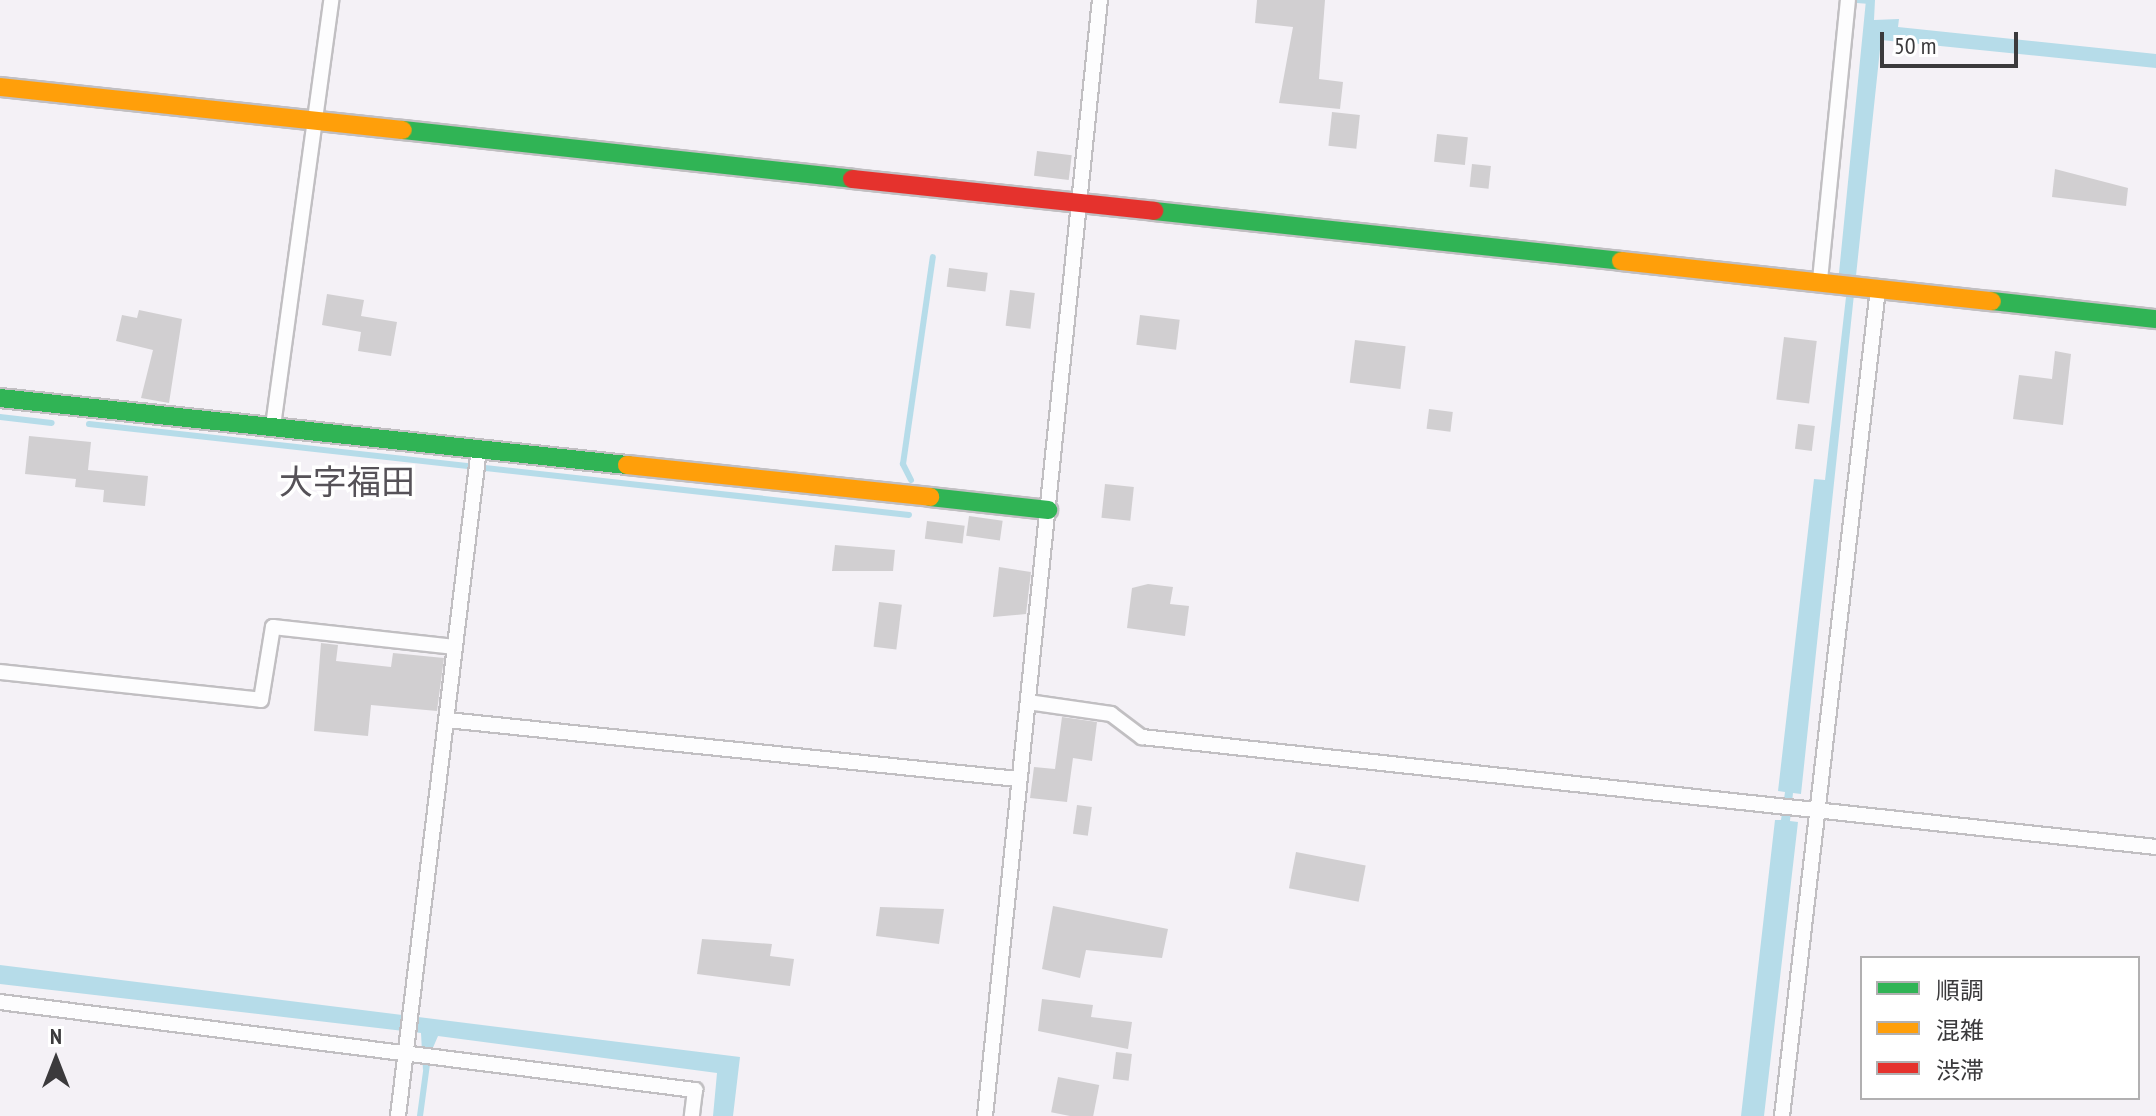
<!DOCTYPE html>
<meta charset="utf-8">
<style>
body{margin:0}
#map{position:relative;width:2156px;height:1116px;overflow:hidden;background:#f4f1f6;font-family:"PT Sans Narrow","Noto Sans JP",sans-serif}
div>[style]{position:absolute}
.water>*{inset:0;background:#b6dce9}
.stream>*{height:6px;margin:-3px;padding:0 3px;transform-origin:3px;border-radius:3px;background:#b6dce9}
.building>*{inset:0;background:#d1cfd1;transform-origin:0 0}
.roads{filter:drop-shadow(2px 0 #c1bfc2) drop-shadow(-2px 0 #c1bfc2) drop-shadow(0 2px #c1bfc2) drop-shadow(0 -2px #c1bfc2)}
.street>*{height:14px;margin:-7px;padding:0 7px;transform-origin:7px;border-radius:7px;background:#fdfdfe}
.fast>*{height:18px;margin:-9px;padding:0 9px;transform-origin:9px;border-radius:9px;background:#30b455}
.slow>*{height:18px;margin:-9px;padding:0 9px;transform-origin:9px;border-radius:9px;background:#ff9f0a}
.jam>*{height:18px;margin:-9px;padding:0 9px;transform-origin:9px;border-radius:9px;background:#e5322d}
span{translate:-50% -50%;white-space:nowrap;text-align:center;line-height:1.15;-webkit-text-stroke:7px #fff;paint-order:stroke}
.quarter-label{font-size:34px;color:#565258}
.legend{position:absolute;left:1860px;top:956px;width:280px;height:144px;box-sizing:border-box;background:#fff;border:2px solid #b1b0b1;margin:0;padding:10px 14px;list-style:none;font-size:24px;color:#3b3a3c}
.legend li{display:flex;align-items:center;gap:16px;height:40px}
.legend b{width:40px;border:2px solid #b1b0b1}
.north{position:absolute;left:16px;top:1020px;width:80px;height:80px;-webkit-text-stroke:6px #fff;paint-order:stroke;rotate:0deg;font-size:22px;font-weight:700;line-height:32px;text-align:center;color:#3b3a3c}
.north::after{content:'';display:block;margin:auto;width:28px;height:36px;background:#3b3a3c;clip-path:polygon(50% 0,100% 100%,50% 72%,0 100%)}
.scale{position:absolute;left:1880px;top:32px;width:138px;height:36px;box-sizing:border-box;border:4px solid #3b3a3c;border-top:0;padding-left:10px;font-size:24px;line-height:28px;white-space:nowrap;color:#3b3a3c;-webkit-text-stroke:6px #fff;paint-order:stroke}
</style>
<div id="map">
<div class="water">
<i style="clip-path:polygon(1866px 0,1875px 0,1874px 20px,1899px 19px,1898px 27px,2156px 54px,2156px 68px,1881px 40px,1801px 794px,1793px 793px,1790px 821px,1798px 822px,1764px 1116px,1741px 1116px,1775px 820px,1781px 820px,1785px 792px,1778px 791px,1814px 479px,1825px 480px,1846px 297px,1839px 273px)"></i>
<i style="clip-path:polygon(0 965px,740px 1057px,733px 1116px,713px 1116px,717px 1073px,438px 1036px,423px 1071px,421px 1033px,0 984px)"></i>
</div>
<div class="stream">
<i style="left:1857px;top:0;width:13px;rotate:4deg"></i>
<i style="left:0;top:417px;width:52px;rotate:6.6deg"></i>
<i style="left:89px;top:424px;width:825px;rotate:6.33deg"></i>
<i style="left:911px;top:480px;width:18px;rotate:-117deg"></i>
<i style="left:903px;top:464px;width:209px;rotate:-81.8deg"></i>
<i style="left:420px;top:1116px;width:52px;rotate:-82.3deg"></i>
</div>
<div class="building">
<i style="clip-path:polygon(1257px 0,1325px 0,1319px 79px,1343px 82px,1340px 109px,1279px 103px,1293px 27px,1255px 23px)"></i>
<i style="left:1332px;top:112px;width:28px;height:34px;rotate:6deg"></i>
<i style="left:1437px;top:134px;width:31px;height:28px;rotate:6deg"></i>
<i style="left:1037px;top:151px;width:35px;height:25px;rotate:7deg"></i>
<i style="left:1472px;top:164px;width:19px;height:23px;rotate:6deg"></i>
<i style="clip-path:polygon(2055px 169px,2128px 188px,2126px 206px,2052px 197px)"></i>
<i style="left:949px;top:268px;width:39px;height:19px;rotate:7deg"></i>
<i style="left:1010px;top:290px;width:25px;height:36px;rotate:7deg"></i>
<i style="clip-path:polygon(327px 294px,364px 300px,361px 316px,397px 322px,391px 356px,358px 351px,361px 332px,322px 325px)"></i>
<i style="clip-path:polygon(139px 310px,182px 319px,169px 403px,141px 398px,153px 350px,116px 341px,122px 315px,137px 318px)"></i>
<i style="left:1140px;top:315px;width:40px;height:30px;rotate:7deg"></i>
<i style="left:1784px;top:337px;width:33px;height:63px;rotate:7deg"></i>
<i style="left:1355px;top:340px;width:51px;height:43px;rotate:7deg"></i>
<i style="clip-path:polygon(2055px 351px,2071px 354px,2063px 425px,2013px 419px,2019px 375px,2052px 379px)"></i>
<i style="left:1429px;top:409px;width:24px;height:20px;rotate:7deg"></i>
<i style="left:1798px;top:424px;width:17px;height:25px;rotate:7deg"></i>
<i style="clip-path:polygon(29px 436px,91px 442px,88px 470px,148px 476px,145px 506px,103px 502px,104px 490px,75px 487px,76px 479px,25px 474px)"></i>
<i style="left:1105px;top:484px;width:29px;height:34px;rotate:6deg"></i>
<i style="left:969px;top:516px;width:34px;height:20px;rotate:8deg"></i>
<i style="left:927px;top:521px;width:38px;height:18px;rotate:7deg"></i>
<i style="clip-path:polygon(835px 545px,895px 550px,893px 571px,832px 571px)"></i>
<i style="clip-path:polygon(999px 567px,1031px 572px,1026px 614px,993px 617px)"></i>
<i style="clip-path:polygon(1148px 584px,1173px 587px,1170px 604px,1189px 606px,1185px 636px,1127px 628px,1132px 588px)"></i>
<i style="left:879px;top:602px;width:23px;height:45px;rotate:7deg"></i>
<i style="clip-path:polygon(321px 643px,338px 645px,336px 661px,391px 667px,393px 653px,444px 658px,437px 711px,371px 705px,368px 736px,314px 731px)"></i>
<i style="clip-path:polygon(1062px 717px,1097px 722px,1092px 761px,1073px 758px,1067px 802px,1030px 798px,1034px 767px,1055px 769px)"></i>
<i style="left:1077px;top:805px;width:15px;height:29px;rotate:8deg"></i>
<i style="left:1296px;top:852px;width:71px;height:37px;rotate:11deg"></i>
<i style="clip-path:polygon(1053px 906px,1168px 929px,1162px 958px,1086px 950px,1080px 978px,1042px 969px)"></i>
<i style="clip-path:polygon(880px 907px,944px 909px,939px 944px,876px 936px)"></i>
<i style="clip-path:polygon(702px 939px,772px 944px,770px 956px,794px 959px,790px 986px,697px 974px)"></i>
<i style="clip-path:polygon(1042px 999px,1093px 1005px,1091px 1017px,1132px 1022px,1128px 1049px,1038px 1031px)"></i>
<i style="left:1116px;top:1052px;width:16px;height:27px;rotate:7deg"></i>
<i style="left:1058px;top:1077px;width:42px;height:36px;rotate:11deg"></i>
</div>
<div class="roads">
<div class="street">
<i style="left:1820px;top:280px;width:281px;rotate:-84.3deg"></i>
<i style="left:273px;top:426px;width:430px;rotate:-82.2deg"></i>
<i style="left:0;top:672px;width:262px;rotate:6.1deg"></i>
<i style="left:261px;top:700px;width:74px;rotate:-80.7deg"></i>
<i style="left:273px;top:627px;width:183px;rotate:6.3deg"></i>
<i style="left:1028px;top:702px;width:84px;rotate:8.2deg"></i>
<i style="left:1111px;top:714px;width:39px;rotate:37deg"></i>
<i style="left:1142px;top:737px;width:1020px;rotate:6.19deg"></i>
<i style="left:447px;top:720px;width:574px;rotate:5.9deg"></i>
<i style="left:0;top:1002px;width:701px;rotate:7.22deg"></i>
<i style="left:695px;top:1090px;width:26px;rotate:97deg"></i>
<i style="left:398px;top:1116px;width:672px;rotate:-83.08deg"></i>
<i style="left:985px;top:1116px;width:1122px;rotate:-84.12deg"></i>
<i style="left:1782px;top:1116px;width:833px;rotate:-83.38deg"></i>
</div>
<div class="fast">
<i style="left:403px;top:130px;width:452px;rotate:6.2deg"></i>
<i style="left:1154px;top:211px;width:470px;rotate:6.1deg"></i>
<i style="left:1992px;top:301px;width:165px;rotate:6.3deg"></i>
<i style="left:0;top:398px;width:631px;rotate:6.1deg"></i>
<i style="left:930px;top:497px;width:119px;rotate:6.3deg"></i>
</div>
<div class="slow">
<i style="left:0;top:87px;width:405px;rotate:6.1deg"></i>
<i style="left:1621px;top:261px;width:373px;rotate:6.2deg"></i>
<i style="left:627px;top:465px;width:305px;rotate:6deg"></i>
</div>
<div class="jam">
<i style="left:852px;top:179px;width:304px;rotate:6deg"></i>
</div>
</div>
<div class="quarter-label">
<span style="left:347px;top:482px">大字福田</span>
</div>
<ul class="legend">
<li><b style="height:10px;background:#30b455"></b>順調</li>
<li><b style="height:10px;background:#ff9f0a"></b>混雑</li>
<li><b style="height:10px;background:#e5322d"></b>渋滞</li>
</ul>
<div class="north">N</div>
<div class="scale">50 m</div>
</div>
